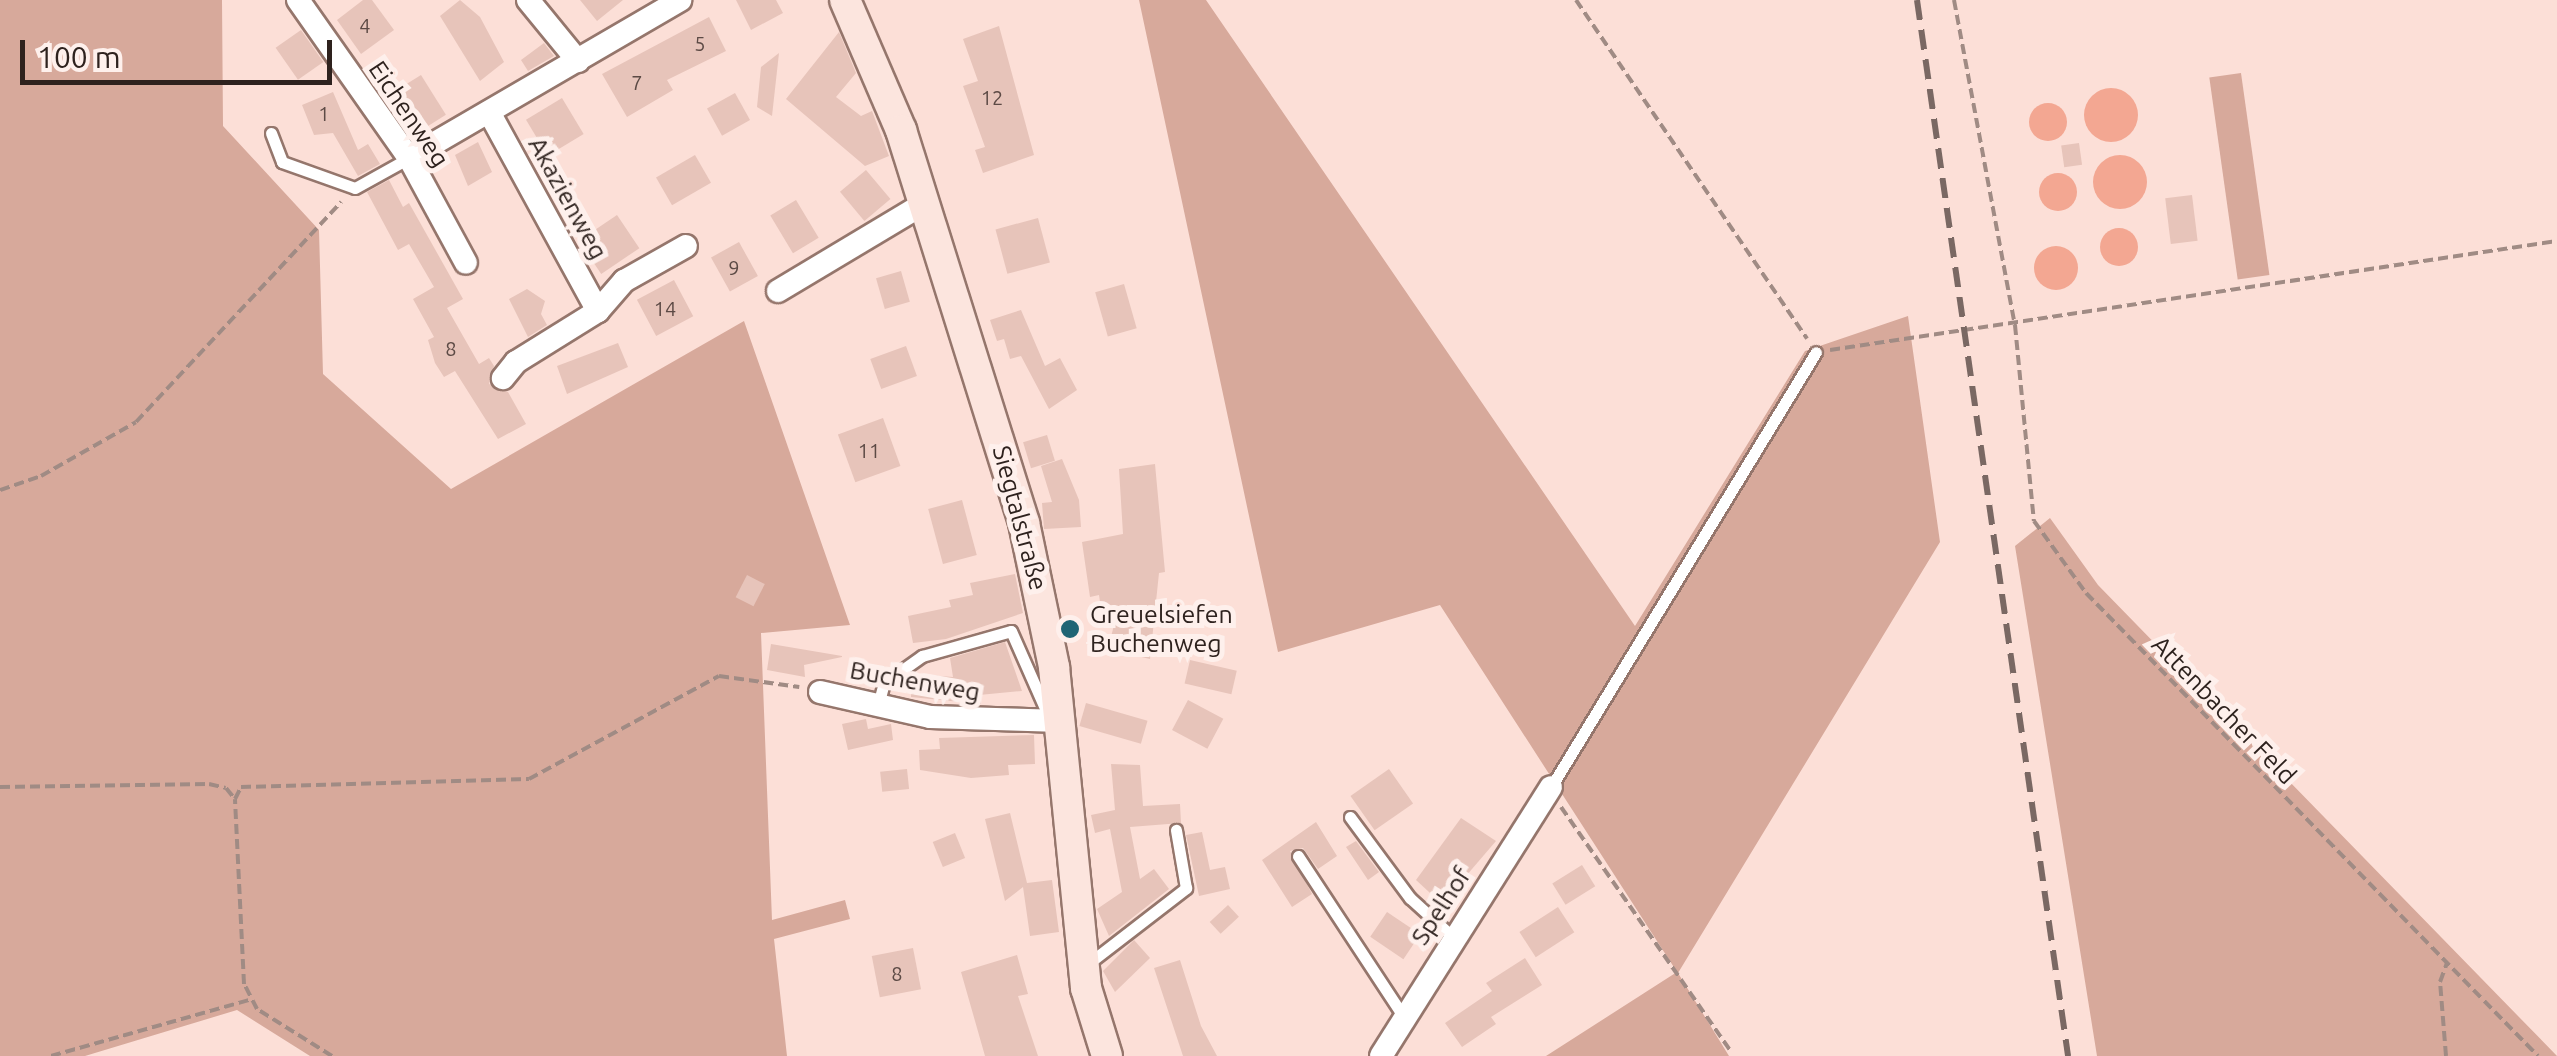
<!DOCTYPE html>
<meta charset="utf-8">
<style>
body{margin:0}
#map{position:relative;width:2557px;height:1056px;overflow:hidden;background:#fcdfd7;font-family:Ubuntu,sans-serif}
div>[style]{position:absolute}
.green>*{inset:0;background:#d7a99b;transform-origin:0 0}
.water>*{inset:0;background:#f3a792}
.round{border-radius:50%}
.building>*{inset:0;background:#e7c4ba;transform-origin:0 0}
.path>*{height:4px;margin-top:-2px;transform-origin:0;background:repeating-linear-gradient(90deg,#a08b84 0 10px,transparent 0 15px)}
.roads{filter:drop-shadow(2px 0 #95766c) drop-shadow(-2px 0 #95766c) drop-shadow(0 2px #95766c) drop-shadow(0 -2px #95766c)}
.service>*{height:11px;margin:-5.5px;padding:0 5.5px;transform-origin:5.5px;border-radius:5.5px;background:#fff}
.minor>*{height:22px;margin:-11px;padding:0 11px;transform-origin:11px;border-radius:11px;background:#fff}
.secondary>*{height:30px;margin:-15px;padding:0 15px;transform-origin:15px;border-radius:15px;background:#fce5de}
.rail>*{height:6px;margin-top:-3px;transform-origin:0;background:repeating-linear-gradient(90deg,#7a6863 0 20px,transparent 0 30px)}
.dots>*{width:28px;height:28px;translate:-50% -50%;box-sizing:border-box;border:5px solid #fef0ec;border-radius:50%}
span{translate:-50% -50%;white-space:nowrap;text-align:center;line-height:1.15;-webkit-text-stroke:10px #fef0ec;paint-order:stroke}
.number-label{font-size:20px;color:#5c4a45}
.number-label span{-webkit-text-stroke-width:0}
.street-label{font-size:25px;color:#2e221e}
.poi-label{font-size:25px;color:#2e221e}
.left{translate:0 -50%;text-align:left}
.scale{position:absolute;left:20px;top:40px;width:312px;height:45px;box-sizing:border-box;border:5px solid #2e221e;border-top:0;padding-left:12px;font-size:30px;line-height:35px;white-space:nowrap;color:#2e221e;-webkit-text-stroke:8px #fef0ec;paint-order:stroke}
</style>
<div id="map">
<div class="green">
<i style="clip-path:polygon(0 0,222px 0,223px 126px,319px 230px,323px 374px,451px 489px,744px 321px,850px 625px,761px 633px,772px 920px,845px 900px,850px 919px,774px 939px,787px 1056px,310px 1056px,237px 1010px,85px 1056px,0 1056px)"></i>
<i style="clip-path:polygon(1139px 0,1206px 0,1635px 626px,1805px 351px,1908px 316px,1940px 542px,1678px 973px,1729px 1056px,1546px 1056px,1677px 972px,1440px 605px,1278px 652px)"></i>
<i style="left:2241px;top:73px;width:204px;height:32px;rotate:82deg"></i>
<i style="clip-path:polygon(2050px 518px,2098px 585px,2557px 1056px,2097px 1056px,2015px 546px)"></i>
</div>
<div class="water">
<i class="round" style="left:2084px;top:88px;width:54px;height:54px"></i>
<i class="round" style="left:2029px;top:103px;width:38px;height:38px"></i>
<i class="round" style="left:2093px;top:155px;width:54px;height:54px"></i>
<i class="round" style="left:2039px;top:173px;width:38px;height:38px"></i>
<i class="round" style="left:2100px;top:228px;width:38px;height:38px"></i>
<i class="round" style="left:2034px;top:246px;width:44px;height:44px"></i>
</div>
<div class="building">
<i style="clip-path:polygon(363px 0,372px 0,394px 30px,361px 54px,337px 20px)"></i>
<i style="clip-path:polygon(460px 0,480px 17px,504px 62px,480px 81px,440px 16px)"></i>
<i style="clip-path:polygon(580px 0,623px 0,597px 21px)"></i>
<i style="clip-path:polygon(736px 0,776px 0,783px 13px,751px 30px)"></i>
<i style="clip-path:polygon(709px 17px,726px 51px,667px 80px,673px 90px,627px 117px,602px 74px)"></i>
<i style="clip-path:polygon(999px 26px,1034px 155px,983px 173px,975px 150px,985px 147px,963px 86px,978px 81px,963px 39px)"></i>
<i style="left:301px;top:30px;width:39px;height:31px;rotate:55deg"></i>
<i style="clip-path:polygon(839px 32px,856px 73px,836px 97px,861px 116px,872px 111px,889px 156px,865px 166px,786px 99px)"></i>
<i style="clip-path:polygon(544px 43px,554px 56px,528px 71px,521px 60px)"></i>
<i style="clip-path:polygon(779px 53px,772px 116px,757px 107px,761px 67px)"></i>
<i style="left:421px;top:75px;width:47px;height:36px;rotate:58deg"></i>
<i style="clip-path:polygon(333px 92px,358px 150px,368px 144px,380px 164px,358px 176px,333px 133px,314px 135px,302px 105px)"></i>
<i style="left:735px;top:93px;width:31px;height:32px;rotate:61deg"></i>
<i style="left:562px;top:98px;width:42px;height:42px;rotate:59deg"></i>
<i style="clip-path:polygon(478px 142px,492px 172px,468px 186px,455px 155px)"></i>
<i style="left:2079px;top:143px;width:22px;height:18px;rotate:82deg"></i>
<i style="left:695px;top:155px;width:32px;height:45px;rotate:60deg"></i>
<i style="left:866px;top:170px;width:38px;height:34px;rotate:50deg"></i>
<i style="clip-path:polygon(389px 180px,403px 207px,409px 203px,463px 299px,447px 308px,479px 364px,489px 358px,494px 366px,489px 384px,508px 392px,526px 424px,498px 439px,455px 371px,444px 377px,435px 363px,428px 340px,434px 337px,413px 299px,434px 287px,409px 244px,398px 250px,367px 192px)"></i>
<i style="left:2192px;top:195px;width:46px;height:27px;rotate:83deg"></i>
<i style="left:796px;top:200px;width:44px;height:30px;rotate:59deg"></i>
<i style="left:617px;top:215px;width:40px;height:46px;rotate:56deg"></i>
<i style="left:1038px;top:218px;width:46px;height:44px;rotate:75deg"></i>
<i style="left:739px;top:242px;width:39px;height:32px;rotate:61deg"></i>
<i style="left:901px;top:271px;width:32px;height:26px;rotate:74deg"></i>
<i style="left:674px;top:280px;width:41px;height:42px;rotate:62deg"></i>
<i style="left:1124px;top:284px;width:46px;height:30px;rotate:74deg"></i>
<i style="clip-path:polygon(527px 289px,545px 301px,541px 314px,547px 325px,528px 337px,509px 299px)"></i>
<i style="clip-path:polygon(1021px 310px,1045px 366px,1060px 358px,1077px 390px,1049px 409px,1021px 356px,1010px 359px,1004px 339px,997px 341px,990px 320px)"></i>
<i style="clip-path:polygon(618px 343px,628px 367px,567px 394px,557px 366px)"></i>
<i style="left:906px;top:346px;width:32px;height:38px;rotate:70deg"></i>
<i style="left:883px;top:418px;width:51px;height:48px;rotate:70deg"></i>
<i style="left:1047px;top:435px;width:27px;height:25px;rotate:73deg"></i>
<i style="clip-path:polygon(1062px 459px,1079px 500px,1081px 527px,1044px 529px,1042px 503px,1052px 502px,1041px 466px)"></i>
<i style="clip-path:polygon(1155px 464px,1165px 572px,1159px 573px,1150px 659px,1108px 649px,1114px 625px,1103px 623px,1099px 595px,1090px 597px,1082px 542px,1123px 534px,1119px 469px)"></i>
<i style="left:962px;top:500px;width:57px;height:35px;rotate:75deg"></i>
<i style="clip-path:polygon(1015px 574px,1023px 613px,946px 639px,913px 643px,908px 616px,951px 607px,949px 600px,973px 595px,970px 583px)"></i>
<i style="left:747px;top:575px;width:20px;height:25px;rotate:27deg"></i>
<i style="clip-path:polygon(1005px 642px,1022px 691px,979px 695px,981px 704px,911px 697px,912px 674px,953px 677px,950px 658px)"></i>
<i style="clip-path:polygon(771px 644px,842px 656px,842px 657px,804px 665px,805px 677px,767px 670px)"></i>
<i style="left:1190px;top:660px;width:48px;height:24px;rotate:13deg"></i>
<i style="left:1188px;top:700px;width:40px;height:34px;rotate:28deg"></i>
<i style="left:1086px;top:703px;width:64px;height:24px;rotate:16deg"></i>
<i style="clip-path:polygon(866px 719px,868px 729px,891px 724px,893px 740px,848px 750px,842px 724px)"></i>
<i style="clip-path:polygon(1034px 735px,1035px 764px,1008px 765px,1009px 775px,971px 778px,920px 770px,919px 750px,940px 749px,939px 738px)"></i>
<i style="clip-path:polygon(1111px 764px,1140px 765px,1143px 806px,1180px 804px,1181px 823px,1130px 827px,1140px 879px,1154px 869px,1169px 889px,1109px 936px,1097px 909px,1122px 892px,1110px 829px,1095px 833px,1091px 815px,1115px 810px)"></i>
<i style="left:907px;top:769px;width:20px;height:27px;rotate:84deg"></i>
<i style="left:1389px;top:769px;width:42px;height:47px;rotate:55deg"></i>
<i style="clip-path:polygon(1010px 813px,1027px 883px,1052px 880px,1059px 932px,1030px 936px,1023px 887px,1005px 901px,985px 819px)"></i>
<i style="clip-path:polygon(1461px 818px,1496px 841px,1442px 904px,1416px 880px)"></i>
<i style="clip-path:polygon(1316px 822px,1337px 856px,1318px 869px,1303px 848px,1290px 851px,1312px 894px,1292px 907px,1262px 860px)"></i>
<i style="clip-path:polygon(1202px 832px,1210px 870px,1225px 867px,1230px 889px,1199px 896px,1186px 835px)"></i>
<i style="left:955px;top:833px;width:27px;height:24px;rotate:68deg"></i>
<i style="clip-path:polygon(1356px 841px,1379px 872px,1368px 880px,1346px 847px)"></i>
<i style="left:1582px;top:865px;width:25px;height:35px;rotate:58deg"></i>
<i style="left:1228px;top:905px;width:16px;height:25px;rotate:47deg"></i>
<i style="left:1558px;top:907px;width:30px;height:46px;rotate:57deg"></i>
<i style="left:1387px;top:912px;width:40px;height:30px;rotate:34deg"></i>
<i style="clip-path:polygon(1134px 940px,1150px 958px,1115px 992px,1103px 971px)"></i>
<i style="left:913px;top:948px;width:42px;height:42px;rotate:79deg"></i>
<i style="clip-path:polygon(1017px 955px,1028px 994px,1018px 996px,1038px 1056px,985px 1056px,961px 972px)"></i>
<i style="clip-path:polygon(1525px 958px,1542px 985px,1491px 1017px,1496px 1024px,1462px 1047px,1445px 1023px,1492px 991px,1486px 983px)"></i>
<i style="clip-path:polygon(1180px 960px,1201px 1026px,1217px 1056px,1183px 1056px,1154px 968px)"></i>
</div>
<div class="path">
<i style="left:1576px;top:0;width:410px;rotate:55.7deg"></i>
<i style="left:1954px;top:0;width:331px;rotate:79.4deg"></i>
<i style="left:2015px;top:325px;width:197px;rotate:84.5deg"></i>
<i style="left:2034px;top:521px;width:89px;rotate:54.2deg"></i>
<i style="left:2086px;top:593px;width:647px;rotate:45.69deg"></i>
<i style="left:1830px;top:350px;width:735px;rotate:-8.53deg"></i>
<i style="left:0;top:490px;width:43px;rotate:-18.9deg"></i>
<i style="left:41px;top:476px;width:109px;rotate:-29.6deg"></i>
<i style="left:136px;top:422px;width:301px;rotate:-47deg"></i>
<i style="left:0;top:787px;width:209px;rotate:-0.8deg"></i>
<i style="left:209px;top:784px;width:17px;rotate:13deg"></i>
<i style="left:226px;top:788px;width:14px;rotate:51deg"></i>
<i style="left:1561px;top:807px;width:298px;rotate:55.2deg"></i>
<i style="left:51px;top:1056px;width:209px;rotate:-15.8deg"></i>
<i style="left:332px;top:1056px;width:89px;rotate:-147.9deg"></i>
<i style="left:257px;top:1009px;width:28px;rotate:-117deg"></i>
<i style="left:244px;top:984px;width:185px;rotate:-92.8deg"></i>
<i style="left:235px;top:799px;width:13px;rotate:-63deg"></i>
<i style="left:241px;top:787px;width:288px;rotate:-1.6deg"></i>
<i style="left:529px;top:779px;width:216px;rotate:-28.5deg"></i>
<i style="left:719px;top:676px;width:81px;rotate:7.8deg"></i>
<i style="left:2446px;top:1056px;width:74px;rotate:-94.6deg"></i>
<i style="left:2440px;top:982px;width:20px;rotate:-70deg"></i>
</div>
<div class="roads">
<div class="service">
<i style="left:271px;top:133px;width:31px;rotate:69deg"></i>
<i style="left:282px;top:162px;width:77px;rotate:19.6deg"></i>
<i style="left:355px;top:188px;width:62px;rotate:-29.1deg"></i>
<i style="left:878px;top:705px;width:23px;rotate:-75deg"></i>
<i style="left:884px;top:683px;width:47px;rotate:-35.4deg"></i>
<i style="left:922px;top:656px;width:92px;rotate:-15.7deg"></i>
<i style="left:1011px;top:631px;width:92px;rotate:66.2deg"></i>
<i style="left:1551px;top:787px;width:509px;rotate:-58.65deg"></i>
<i style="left:1350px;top:817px;width:101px;rotate:53.5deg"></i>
<i style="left:1410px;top:898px;width:58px;rotate:42.2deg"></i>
<i style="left:1298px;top:856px;width:191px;rotate:56.7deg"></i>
<i style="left:1089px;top:963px;width:123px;rotate:-37.7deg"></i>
<i style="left:1186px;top:888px;width:59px;rotate:-99.8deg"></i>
</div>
<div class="minor">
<i style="left:298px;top:0;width:193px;rotate:54.9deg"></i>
<i style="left:409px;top:158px;width:119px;rotate:61.5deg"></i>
<i style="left:528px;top:0;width:79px;rotate:50.7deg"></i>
<i style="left:489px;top:112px;width:227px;rotate:61.3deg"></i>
<i style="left:598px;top:311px;width:97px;rotate:148.1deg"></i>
<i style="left:516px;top:362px;width:21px;rotate:129deg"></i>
<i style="left:409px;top:158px;width:314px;rotate:-30.2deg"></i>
<i style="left:778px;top:291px;width:171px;rotate:-30.9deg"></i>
<i style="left:598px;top:311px;width:40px;rotate:-49deg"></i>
<i style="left:624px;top:281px;width:71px;rotate:-29.4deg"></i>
<i style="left:820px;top:692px;width:113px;rotate:12.8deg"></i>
<i style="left:930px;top:717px;width:131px;rotate:1.7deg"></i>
<i style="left:1381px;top:1056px;width:318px;rotate:-57.7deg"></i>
</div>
<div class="secondary">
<i style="left:845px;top:0;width:142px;rotate:66.7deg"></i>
<i style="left:901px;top:130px;width:412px;rotate:72.6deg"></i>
<i style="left:1024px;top:523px;width:147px;rotate:78.2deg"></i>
<i style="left:1054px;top:667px;width:323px;rotate:84.3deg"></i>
<i style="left:1086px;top:988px;width:71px;rotate:72.8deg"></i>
</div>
</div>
<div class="rail">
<i style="left:1917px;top:0;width:1067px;rotate:81.86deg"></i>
</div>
<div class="dots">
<i style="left:1070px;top:629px;background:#1f6575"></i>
</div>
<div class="number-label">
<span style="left:365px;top:25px">4</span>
<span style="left:700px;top:43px">5</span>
<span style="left:637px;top:82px">7</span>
<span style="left:992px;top:97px">12</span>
<span style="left:324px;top:113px">1</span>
<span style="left:734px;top:267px">9</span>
<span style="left:665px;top:308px">14</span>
<span style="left:451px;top:348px">8</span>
<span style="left:869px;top:450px">11</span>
<span style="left:897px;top:973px">8</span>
</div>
<div class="street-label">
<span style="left:409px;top:114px;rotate:56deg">Eichenweg</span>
<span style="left:568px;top:198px;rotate:61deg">Akazienweg</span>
<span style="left:1020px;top:518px;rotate:75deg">Siegtalstraße</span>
<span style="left:915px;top:681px;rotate:10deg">Buchenweg</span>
<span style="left:2224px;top:710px;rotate:46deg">Attenbacher Feld</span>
<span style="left:1441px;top:906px;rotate:-57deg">Spelhof</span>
</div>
<div class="poi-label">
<span class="left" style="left:1090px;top:629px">Greuelsiefen<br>Buchenweg</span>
</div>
<div class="scale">100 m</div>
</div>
